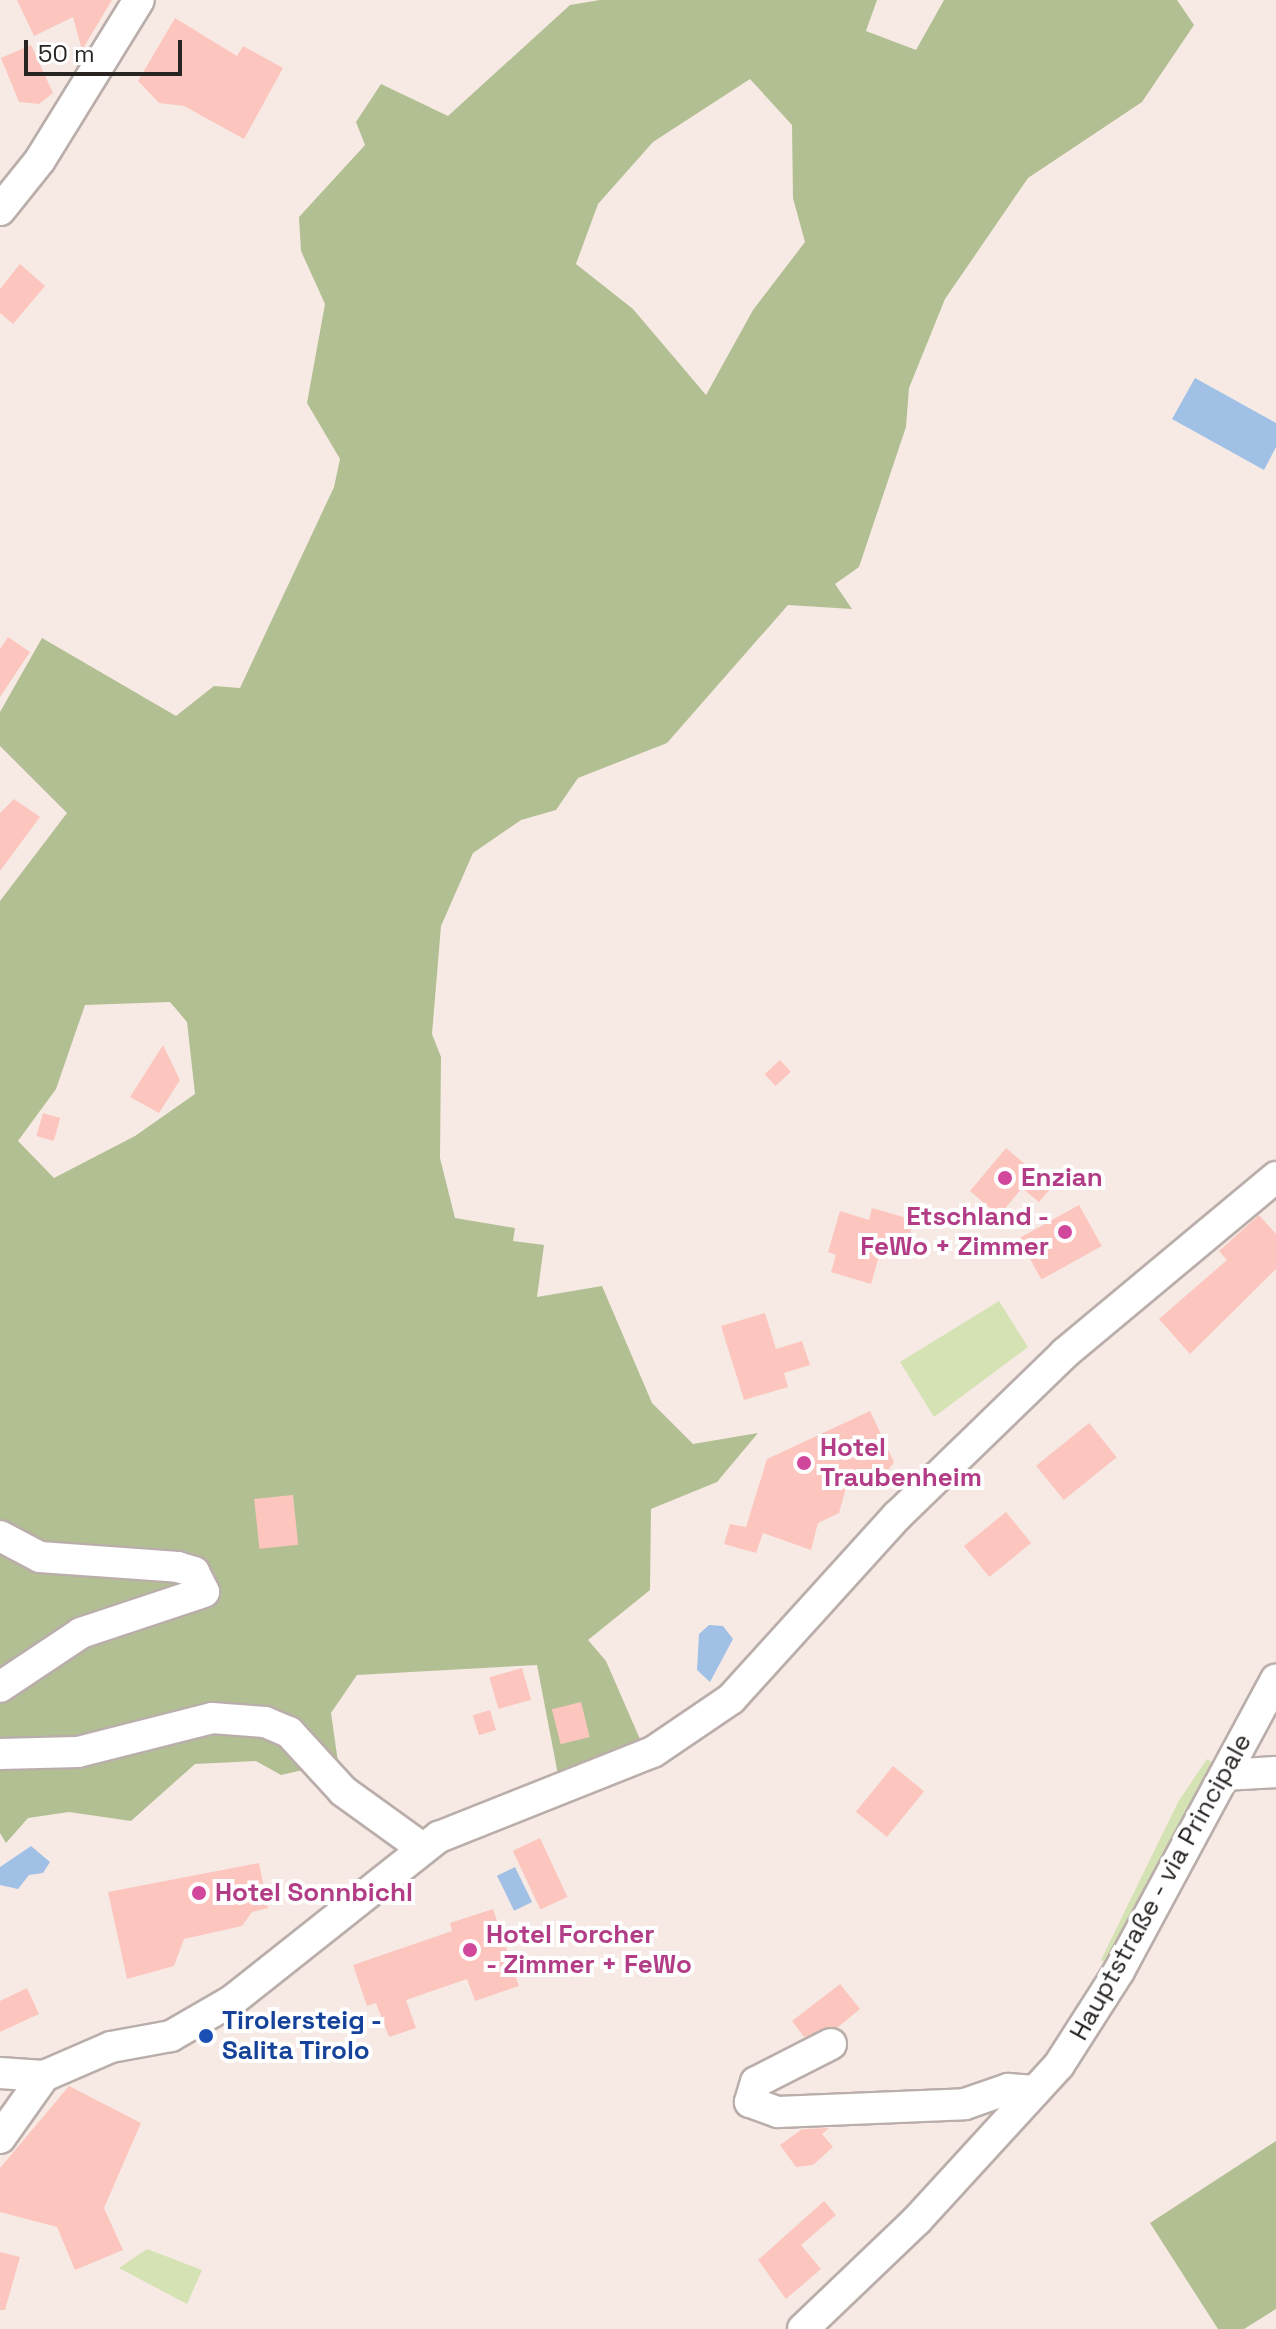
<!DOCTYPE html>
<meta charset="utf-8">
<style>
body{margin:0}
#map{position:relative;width:1276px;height:2329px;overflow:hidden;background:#f7eae5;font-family:"Space Grotesk",sans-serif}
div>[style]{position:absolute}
.green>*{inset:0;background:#d5e2b4}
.forest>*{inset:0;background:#b2bf92}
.water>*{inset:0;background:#a0c1e5;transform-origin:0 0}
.building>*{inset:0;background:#fcc6be;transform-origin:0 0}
.roads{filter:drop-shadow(2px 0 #baaeaa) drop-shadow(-2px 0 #baaeaa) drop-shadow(0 2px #baaeaa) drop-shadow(0 -2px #baaeaa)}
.minor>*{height:30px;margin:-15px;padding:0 15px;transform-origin:15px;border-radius:15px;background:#fff}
.dots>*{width:22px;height:22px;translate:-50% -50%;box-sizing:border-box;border:4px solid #fff;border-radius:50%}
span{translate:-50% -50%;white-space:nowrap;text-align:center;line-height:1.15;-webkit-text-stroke:8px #fff;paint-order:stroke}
.hotel-label{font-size:26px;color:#b23c85;font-weight:700}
.left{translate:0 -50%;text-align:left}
.right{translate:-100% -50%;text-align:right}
.street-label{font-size:26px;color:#282422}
.transit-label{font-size:26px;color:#164399;font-weight:700}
.scale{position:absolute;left:24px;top:40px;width:158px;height:36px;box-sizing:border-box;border:4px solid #282422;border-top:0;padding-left:10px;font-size:24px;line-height:28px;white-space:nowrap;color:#282422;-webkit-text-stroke:6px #fff;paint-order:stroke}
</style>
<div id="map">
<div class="green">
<i style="clip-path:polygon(999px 1301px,1028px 1347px,934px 1417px,900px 1362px)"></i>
<i style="clip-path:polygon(1207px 1759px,1217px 1766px,1119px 1971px,1101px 1960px,1178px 1802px)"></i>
<i style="clip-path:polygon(147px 2249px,202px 2270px,187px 2304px,119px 2268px)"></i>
</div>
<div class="forest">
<i style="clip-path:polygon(evenodd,600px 0,877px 0,866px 31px,916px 50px,944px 0,1177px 0,1194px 25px,1142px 102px,1028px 178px,945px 299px,909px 388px,906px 427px,859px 567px,835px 584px,852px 609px,788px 605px,667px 743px,578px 778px,556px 810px,521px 820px,473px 853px,441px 926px,432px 1034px,441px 1057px,440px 1158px,455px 1218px,515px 1228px,513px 1241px,544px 1245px,537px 1297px,602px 1286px,652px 1403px,693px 1444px,758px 1433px,717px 1482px,651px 1509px,650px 1590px,588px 1640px,606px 1661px,643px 1746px,559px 1780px,537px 1665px,357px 1675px,331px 1713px,338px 1762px,281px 1775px,256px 1761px,195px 1764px,131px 1821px,69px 1812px,28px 1818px,6px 1843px,0 1833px,0 901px,67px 813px,0 746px,0 712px,42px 638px,176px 716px,214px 686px,240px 688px,334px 487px,340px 459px,307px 403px,325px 304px,301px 251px,299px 217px,365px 145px,356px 122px,381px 84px,448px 116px,570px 5px,600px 0,750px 79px,792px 125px,793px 198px,805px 242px,753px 310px,706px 395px,633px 309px,576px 264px,598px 204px,653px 142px,750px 79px,600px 0,170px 1002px,187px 1022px,195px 1094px,135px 1136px,54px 1178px,18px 1141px,56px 1089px,85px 1005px,170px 1002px)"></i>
<i style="clip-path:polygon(1276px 2141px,1276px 2309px,1244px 2329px,1218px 2329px,1150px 2223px)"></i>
</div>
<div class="water">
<i style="clip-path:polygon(1195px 378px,1276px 423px,1276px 447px,1264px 470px,1172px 419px)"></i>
<i style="clip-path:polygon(709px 1625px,723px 1626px,733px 1639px,710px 1682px,697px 1670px,699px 1634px)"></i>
<i style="clip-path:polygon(31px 1846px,50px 1862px,43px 1873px,29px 1875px,18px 1889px,0 1885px,0 1867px)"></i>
<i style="left:515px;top:1867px;width:39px;height:20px;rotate:64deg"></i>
</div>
<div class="building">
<i style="clip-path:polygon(17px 0,112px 0,82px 50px,73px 17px,34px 36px)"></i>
<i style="clip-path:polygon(175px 18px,237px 56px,243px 46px,283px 68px,244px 139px,184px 106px,159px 103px,138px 81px)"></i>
<i style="clip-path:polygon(31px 45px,53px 93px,39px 104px,19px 102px,1px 58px)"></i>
<i style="clip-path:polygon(20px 264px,45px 286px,13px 324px,0 313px,0 289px)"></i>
<i style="clip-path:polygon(8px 637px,30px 652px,0 697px,0 649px)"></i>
<i style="clip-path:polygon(14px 799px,40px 817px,0 871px,0 813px)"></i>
<i style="clip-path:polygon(163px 1045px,180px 1080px,159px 1113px,130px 1097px)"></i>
<i style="left:780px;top:1060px;width:16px;height:21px;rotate:47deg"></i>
<i style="left:43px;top:1113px;width:18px;height:24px;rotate:16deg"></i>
<i style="clip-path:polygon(1006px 1148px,1052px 1187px,1039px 1202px,1022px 1188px,999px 1216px,970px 1191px)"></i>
<i style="left:1079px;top:1205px;width:47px;height:69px;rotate:61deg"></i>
<i style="clip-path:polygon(872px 1208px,914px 1220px,907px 1245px,884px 1239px,871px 1284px,831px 1272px,836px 1255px,828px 1252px,840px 1211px,869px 1220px)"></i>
<i style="clip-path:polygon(1259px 1215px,1276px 1234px,1276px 1269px,1190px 1354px,1159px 1319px,1227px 1260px,1219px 1251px)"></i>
<i style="clip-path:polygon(765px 1313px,776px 1349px,802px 1341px,810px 1365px,784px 1373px,788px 1387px,744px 1400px,721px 1326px)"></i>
<i style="clip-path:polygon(870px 1411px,894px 1462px,881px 1480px,870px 1477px,846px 1488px,839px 1513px,818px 1523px,811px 1550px,763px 1533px,756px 1553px,724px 1544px,730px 1524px,746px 1527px,767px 1459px)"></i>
<i style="left:1089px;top:1423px;width:44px;height:68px;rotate:51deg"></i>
<i style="left:293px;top:1495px;width:50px;height:39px;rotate:84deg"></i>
<i style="left:1006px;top:1512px;width:40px;height:54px;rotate:51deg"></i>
<i style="left:522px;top:1668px;width:33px;height:34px;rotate:74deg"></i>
<i style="left:581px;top:1702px;width:36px;height:30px;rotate:76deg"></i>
<i style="left:490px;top:1710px;width:21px;height:18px;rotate:73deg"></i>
<i style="left:893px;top:1766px;width:40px;height:59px;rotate:39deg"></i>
<i style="left:540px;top:1838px;width:65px;height:30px;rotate:65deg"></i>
<i style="clip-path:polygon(259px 1863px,268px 1908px,252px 1912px,242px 1926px,184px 1939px,174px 1966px,127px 1979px,108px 1892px)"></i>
<i style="clip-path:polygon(493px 1909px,519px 1986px,475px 2001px,467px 1979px,406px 2000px,416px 2028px,389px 2037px,376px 2003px,367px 2006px,353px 1965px,452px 1931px,450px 1923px)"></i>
<i style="clip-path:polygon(840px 1984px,860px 2009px,837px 2028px,804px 2037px,792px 2021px)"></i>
<i style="clip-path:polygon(27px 1988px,39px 2014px,0 2032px,0 2001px)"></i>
<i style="clip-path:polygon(69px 2086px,141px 2123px,104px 2208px,123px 2250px,75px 2270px,57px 2227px,0 2212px,0 2168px)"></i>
<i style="clip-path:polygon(829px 2128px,822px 2134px,833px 2147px,813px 2165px,796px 2167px,780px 2145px,802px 2129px)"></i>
<i style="clip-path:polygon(824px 2201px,836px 2215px,801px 2245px,821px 2269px,786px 2299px,758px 2260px)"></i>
<i style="clip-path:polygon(0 2252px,20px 2257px,5px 2310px,0 2310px)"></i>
</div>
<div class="roads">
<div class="minor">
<i style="left:0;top:210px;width:64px;rotate:-51.3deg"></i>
<i style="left:40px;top:160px;width:188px;rotate:-58.3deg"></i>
<i style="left:0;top:1536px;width:45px;rotate:27.7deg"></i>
<i style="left:40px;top:1557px;width:138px;rotate:4.1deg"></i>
<i style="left:178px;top:1567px;width:17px;rotate:17deg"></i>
<i style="left:194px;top:1572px;width:22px;rotate:63deg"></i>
<i style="left:204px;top:1592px;width:130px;rotate:161.6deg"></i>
<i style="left:81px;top:1633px;width:97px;rotate:146.3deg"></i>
<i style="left:0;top:1754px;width:78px;rotate:-1.5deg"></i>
<i style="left:78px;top:1752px;width:138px;rotate:-14.2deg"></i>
<i style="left:212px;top:1718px;width:53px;rotate:4.3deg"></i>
<i style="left:265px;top:1722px;width:26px;rotate:23deg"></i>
<i style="left:289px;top:1732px;width:80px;rotate:47.5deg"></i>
<i style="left:343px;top:1791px;width:97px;rotate:35.8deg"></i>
<i style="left:1225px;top:1775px;width:51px;rotate:-3.4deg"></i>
<i style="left:831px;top:2044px;width:84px;rotate:153.1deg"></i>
<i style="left:756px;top:2082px;width:21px;rotate:107deg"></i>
<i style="left:750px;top:2102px;width:30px;rotate:20deg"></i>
<i style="left:778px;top:2112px;width:187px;rotate:-2.4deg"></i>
<i style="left:965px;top:2104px;width:46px;rotate:-19.2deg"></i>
<i style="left:1008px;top:2089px;width:27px;rotate:4deg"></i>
<i style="left:0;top:2073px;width:44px;rotate:3.9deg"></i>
<i style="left:0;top:2138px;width:76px;rotate:-54.6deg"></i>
<i style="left:44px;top:2076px;width:73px;rotate:-23.4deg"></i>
<i style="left:111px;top:2047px;width:61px;rotate:-10.4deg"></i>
<i style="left:171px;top:2036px;width:72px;rotate:-30.1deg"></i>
<i style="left:233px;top:2000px;width:263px;rotate:-38.4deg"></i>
<i style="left:439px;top:1837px;width:230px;rotate:-21.7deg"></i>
<i style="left:653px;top:1752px;width:94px;rotate:-34.2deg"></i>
<i style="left:731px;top:1699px;width:247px;rotate:-47.8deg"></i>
<i style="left:897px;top:1516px;width:234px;rotate:-44.1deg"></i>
<i style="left:1065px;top:1353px;width:275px;rotate:-39.8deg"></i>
<i style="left:803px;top:2329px;width:158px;rotate:-43.7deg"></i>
<i style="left:917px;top:2220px;width:210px;rotate:-47.5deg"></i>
<i style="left:1059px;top:2065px;width:112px;rotate:-57.4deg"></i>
<i style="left:1119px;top:1971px;width:331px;rotate:-61.7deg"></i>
</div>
</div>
<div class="dots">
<i style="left:1005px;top:1178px;background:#d1479c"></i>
<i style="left:1065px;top:1232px;background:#d1479c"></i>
<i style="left:804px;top:1463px;background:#d1479c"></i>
<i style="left:199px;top:1893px;background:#d1479c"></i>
<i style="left:470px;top:1950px;background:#d1479c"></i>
<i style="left:206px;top:2036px;background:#1a4fb4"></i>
</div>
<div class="hotel-label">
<span class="left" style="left:1021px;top:1178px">Enzian</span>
<span class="right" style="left:1049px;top:1232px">Etschland -<br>FeWo + Zimmer</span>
<span class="left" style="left:820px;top:1463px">Hotel<br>Traubenheim</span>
<span class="left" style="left:215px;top:1893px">Hotel Sonnbichl</span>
<span class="left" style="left:486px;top:1950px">Hotel Forcher<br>- Zimmer + FeWo</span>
</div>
<div class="street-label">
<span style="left:1161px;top:1887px;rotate:-61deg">Hauptstraße - via Principale</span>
</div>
<div class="transit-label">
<span class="left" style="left:222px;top:2036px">Tirolersteig -<br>Salita Tirolo</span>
</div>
<div class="scale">50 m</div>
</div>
